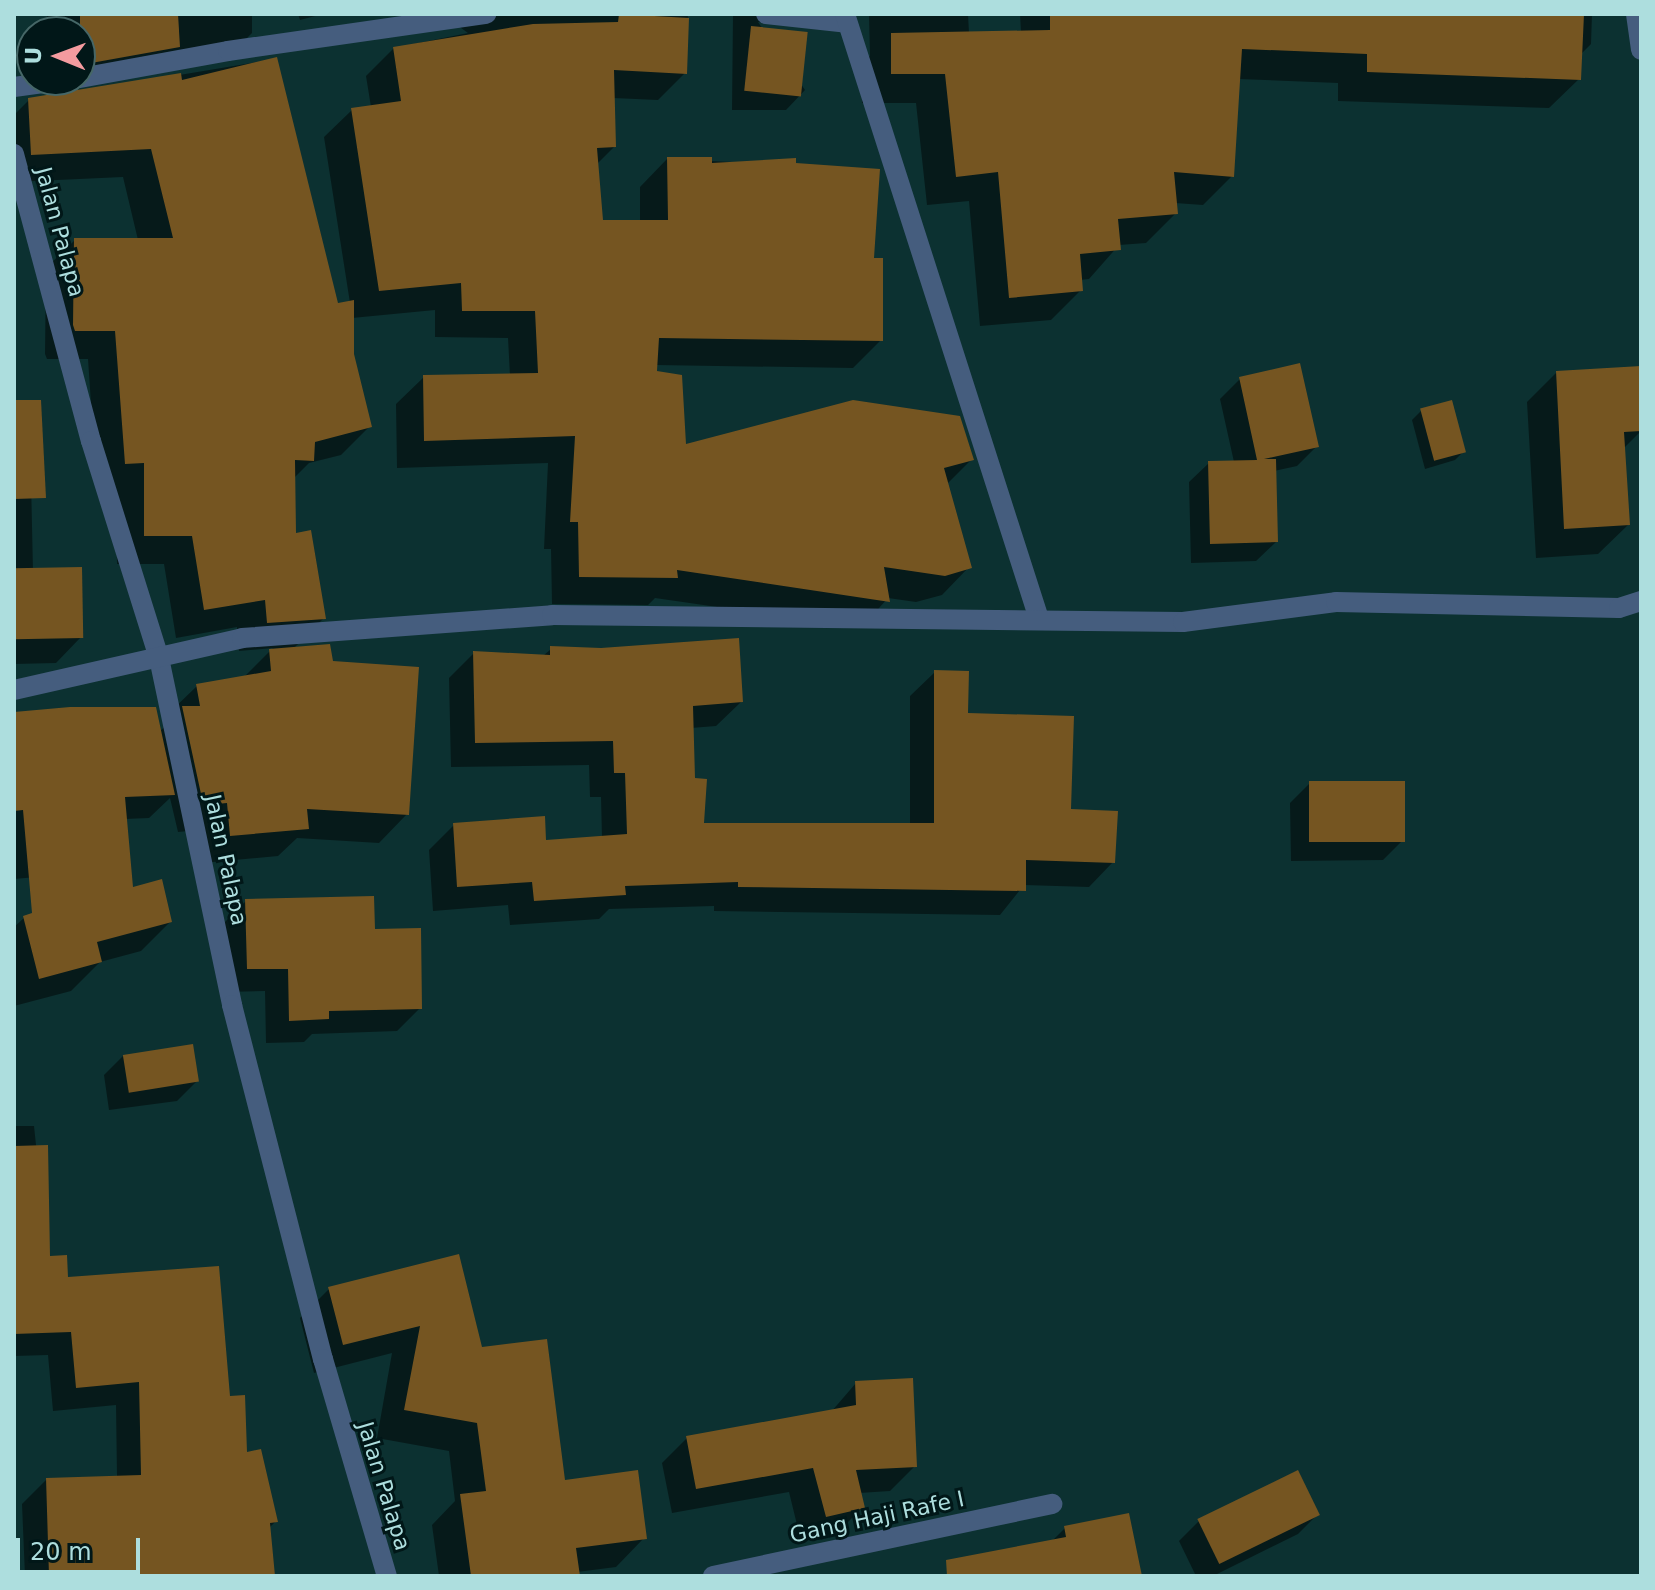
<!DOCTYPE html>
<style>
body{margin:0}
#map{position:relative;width:1655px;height:1590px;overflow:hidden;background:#0c3131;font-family:"DejaVu Sans",sans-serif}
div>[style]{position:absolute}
.shadow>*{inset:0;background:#0007}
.building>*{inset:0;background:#755521;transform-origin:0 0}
.minor>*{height:20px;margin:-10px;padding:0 10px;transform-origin:10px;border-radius:10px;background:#455d7e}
span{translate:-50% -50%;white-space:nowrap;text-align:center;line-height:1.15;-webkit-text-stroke:6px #011718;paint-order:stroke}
.street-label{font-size:22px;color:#addede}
.frame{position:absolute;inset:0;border:16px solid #addede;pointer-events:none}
.north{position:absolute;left:16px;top:16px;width:80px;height:80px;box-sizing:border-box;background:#011718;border:2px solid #466767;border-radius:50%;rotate:271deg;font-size:22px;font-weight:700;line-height:32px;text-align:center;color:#addede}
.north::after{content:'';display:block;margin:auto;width:28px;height:36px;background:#f49b9f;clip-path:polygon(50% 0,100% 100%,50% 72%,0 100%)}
.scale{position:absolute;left:16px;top:1538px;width:124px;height:36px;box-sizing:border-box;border:4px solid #addede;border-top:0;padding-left:10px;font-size:24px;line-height:28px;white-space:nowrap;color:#addede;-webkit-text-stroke:6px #011718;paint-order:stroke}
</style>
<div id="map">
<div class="shadow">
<i style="clip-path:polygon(47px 14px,252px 14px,252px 33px,224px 61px,51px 92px,80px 80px,80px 32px,48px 32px)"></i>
<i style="clip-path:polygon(298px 14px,323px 14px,300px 20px)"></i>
<i style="clip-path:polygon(442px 14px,688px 14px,685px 73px,658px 100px,613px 98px,614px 147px,596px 165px,601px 222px,640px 222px,640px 187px,667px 159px,794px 165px,872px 260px,881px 340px,853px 368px,655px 365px,684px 446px,972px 459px,946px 485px,969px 567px,942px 595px,916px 602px,888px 598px,861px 628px,655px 598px,648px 605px,552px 604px,551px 549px,544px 549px,548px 463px,397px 468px,396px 404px,424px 377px,510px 376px,508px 338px,435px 337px,435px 310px,352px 318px,352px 354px,370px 426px,341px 455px,309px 463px,293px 479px,294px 535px,324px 618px,293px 649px,331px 663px,407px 814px,379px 843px,297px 838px,278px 856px,202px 863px,199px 830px,178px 832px,170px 798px,149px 818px,125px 819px,104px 871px,14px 879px,14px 714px,159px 732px,170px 722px,168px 714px,197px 686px,243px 678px,273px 648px,239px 651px,237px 627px,176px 638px,164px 564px,117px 564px,116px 490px,97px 492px,88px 359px,47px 359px,45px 354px,46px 268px,75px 240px,138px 240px,123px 177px,14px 182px,14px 115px,29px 100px,276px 59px,337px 305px,350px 303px,324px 137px,352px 110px,371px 107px,366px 76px,394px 48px,468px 33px)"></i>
<i style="clip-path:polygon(733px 14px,792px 14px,782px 24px,758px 22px,805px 90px,786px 110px,732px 110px)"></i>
<i style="clip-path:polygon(869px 14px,968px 14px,969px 33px,1021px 32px,1020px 14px,1592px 14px,1591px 44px,1580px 55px,1579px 79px,1549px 108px,1338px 101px,1338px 83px,1238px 79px,1232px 176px,1203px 205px,1175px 203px,1176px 213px,1146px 243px,1119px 245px,1089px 279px,1080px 280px,1081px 290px,1051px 320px,980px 326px,969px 201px,927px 205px,916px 103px,862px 103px,862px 64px,870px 56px)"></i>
<i style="clip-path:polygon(1556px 373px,1641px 408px,1641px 431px,1623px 449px,1628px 525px,1598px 554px,1536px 558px,1527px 402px)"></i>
<i style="clip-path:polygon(1240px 379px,1317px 446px,1297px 466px,1274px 471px,1276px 542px,1256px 561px,1191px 563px,1189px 482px,1209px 463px,1234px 462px,1220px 399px)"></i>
<i style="clip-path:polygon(1421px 411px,1464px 451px,1455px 460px,1425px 469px,1412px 420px)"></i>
<i style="clip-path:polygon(14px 446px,31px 479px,33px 571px,81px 637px,56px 663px,14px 664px)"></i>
<i style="clip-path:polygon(551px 649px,741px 702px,716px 726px,691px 728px,693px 780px,702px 825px,910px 825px,910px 696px,935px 672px,965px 715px,1069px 810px,1113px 862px,1089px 887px,1024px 885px,1000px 915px,714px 911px,714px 906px,609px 909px,599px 919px,510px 925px,508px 905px,433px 911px,429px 850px,454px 825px,545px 842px,602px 838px,601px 797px,590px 797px,589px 765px,451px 767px,449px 678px,474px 653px,543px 656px)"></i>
<i style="clip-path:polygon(1310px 783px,1403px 840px,1383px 860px,1291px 861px,1290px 803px)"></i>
<i style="clip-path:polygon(246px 901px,373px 931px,420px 1008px,397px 1031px,312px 1034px,304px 1042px,266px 1043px,265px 991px,224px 992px,222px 925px)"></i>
<i style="clip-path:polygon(24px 918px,170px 922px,141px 951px,100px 962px,71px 991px,14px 1006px,14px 927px)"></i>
<i style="clip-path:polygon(124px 1055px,197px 1081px,177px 1101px,109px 1110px,104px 1075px)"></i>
<i style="clip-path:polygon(14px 1126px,34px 1126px,48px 1258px,66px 1280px,228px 1398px,245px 1455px,276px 1521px,269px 1528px,273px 1576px,25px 1576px,22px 1504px,46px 1480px,117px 1477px,116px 1405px,53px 1411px,48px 1355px,14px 1356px)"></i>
<i style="clip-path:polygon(329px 1289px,481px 1350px,564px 1482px,644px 1538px,616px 1567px,577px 1572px,578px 1576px,439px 1576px,432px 1525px,455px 1501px,449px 1451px,377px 1438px,392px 1353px,314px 1373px,300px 1318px)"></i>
<i style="clip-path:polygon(856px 1383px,915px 1466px,890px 1491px,859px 1493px,863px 1507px,838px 1532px,801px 1541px,789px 1492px,672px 1513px,662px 1463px,687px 1438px,831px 1412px)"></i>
<i style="clip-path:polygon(1317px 1515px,1298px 1534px,1213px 1576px,1196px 1576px,1179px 1541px,1199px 1521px)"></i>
<i style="clip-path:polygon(1065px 1528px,1140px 1576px,987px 1576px,1052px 1541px)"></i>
</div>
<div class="building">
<i style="clip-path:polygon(80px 14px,178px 14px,180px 47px,80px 65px)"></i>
<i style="clip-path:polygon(619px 14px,689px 18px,687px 74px,614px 70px,616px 147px,597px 148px,603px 220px,668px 220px,667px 157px,712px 157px,712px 163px,796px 158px,796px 163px,880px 169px,874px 258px,883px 258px,883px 341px,659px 338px,657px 371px,682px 375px,686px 444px,853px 400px,960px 416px,974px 460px,944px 468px,972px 568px,945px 576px,884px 567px,890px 602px,677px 570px,678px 578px,579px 577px,578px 522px,570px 522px,575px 436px,424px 441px,423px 375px,538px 373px,535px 311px,462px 311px,461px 283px,379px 291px,351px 108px,401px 101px,393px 47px,533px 24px,618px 22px)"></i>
<i style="clip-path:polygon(1050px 14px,1584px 14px,1581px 80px,1367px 72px,1367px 54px,1242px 49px,1234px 177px,1174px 172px,1178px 214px,1118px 219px,1121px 250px,1080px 254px,1083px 291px,1009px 298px,998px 172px,956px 177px,945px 74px,891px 74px,891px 33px,1050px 30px)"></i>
<i style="left:751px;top:26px;width:57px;height:65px;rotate:6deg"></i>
<i style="clip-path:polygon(277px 57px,338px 303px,354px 300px,354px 354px,372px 427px,315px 442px,314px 461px,295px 460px,296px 533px,311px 530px,326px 619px,267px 623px,265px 600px,204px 610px,192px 536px,144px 536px,144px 463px,125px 464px,115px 331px,75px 331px,73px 325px,74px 238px,173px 238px,151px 149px,31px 155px,28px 98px,181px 73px,182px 80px)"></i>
<i style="clip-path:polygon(1300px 363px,1319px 447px,1264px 459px,1276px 459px,1278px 542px,1210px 544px,1208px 461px,1257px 460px,1239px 377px)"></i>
<i style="clip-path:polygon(1641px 366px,1641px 431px,1624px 432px,1630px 525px,1564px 529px,1556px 371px)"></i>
<i style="clip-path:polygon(14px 400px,41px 400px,46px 498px,14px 499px)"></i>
<i style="left:1452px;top:400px;width:54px;height:33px;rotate:75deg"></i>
<i style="left:82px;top:567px;width:71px;height:68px;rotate:89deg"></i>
<i style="clip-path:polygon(739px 638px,743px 702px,693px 706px,695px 778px,707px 779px,704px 823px,934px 823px,934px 670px,969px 671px,968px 713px,1074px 716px,1071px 809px,1118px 811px,1115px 863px,1026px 860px,1026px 891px,738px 887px,738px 882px,625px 886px,626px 895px,534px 901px,532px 882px,457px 887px,453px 823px,545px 816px,546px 840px,627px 834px,625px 773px,614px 773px,613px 741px,475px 743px,473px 651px,550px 655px,550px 646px,601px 648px)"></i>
<i style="clip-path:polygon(330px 644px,333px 661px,419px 667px,409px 815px,307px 809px,309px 829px,230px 836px,227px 803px,206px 805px,201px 794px,182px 706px,200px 706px,196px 684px,271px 671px,269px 649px)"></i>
<i style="clip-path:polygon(70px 707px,156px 707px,175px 795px,125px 797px,133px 887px,162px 879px,172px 922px,97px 942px,102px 962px,39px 979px,23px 916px,32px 913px,23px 810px,14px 811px,14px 712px)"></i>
<i style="left:1309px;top:781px;width:96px;height:61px"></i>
<i style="clip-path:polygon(374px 896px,375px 929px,421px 928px,422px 1009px,329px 1011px,329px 1019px,289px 1021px,288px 969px,247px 969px,245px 899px)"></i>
<i style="left:193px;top:1044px;width:38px;height:71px;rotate:81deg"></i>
<i style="clip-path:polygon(48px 1145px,50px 1256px,67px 1255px,68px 1277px,219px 1266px,230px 1396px,245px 1395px,247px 1452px,261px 1449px,278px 1522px,270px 1523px,275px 1576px,49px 1576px,46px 1478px,141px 1475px,139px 1382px,76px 1388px,71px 1332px,14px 1334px,14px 1146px)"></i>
<i style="clip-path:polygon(459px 1254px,482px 1347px,547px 1339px,565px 1480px,638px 1470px,647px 1539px,576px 1548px,580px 1576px,471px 1576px,460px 1494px,486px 1491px,477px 1423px,404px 1410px,420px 1326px,343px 1345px,328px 1287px)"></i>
<i style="clip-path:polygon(913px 1378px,917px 1467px,856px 1470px,865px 1508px,826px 1517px,813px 1468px,696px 1489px,686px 1436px,856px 1405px,855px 1381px)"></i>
<i style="left:1298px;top:1470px;width:50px;height:112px;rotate:64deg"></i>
<i style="clip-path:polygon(1129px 1513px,1142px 1576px,947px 1576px,946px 1560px,1066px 1537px,1064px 1526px)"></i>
</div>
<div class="minor">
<i style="left:766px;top:14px;width:81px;rotate:6.3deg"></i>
<i style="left:845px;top:14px;width:635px;rotate:72.22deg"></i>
<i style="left:1636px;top:14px;width:36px;rotate:82deg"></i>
<i style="left:80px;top:78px;width:150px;rotate:-10.3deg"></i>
<i style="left:228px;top:51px;width:261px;rotate:-8.2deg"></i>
<i style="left:14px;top:87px;width:51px;rotate:-7.8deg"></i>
<i style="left:14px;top:154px;width:297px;rotate:75deg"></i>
<i style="left:91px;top:441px;width:227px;rotate:72.6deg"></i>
<i style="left:159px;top:658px;width:355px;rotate:78.1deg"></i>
<i style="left:232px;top:1005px;width:366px;rotate:75.6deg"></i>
<i style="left:323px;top:1359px;width:226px;rotate:73.6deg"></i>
<i style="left:14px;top:690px;width:234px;rotate:-12.8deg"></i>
<i style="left:242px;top:638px;width:311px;rotate:-4.2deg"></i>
<i style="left:552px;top:615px;width:631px;rotate:0.64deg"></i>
<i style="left:1183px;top:622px;width:154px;rotate:-7.4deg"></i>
<i style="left:1336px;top:602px;width:283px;rotate:1.2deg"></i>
<i style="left:1619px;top:608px;width:23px;rotate:-18deg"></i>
<i style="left:713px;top:1576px;width:347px;rotate:-12deg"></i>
</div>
<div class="street-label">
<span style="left:60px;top:232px;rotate:75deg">Jalan Palapa</span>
<span style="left:226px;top:860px;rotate:78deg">Jalan Palapa</span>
<span style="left:384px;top:1486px;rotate:73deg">Jalan Palapa</span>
<span style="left:877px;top:1517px;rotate:-12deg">Gang Haji Rafe I</span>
</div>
<div class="frame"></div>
<div class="north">U</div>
<div class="scale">20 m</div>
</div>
